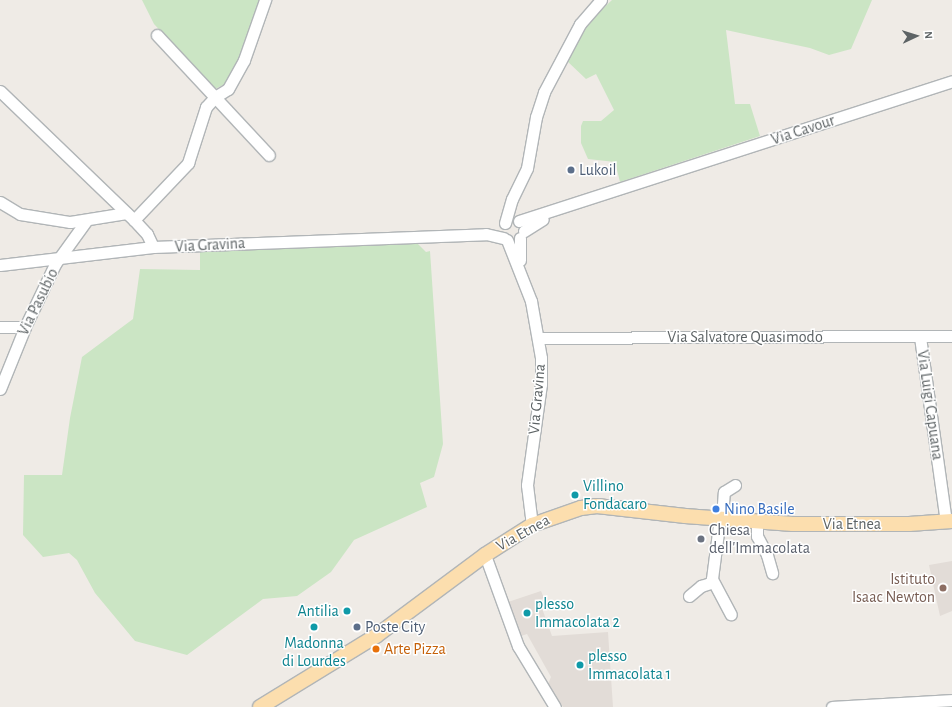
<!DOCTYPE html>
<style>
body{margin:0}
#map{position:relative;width:952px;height:707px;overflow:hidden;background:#efebe6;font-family:"Alegreya Sans",sans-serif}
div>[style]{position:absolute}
.education>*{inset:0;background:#e2dcd7}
.green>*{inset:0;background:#cbe5c4}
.roads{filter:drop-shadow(1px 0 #b1b5b7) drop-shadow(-1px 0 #b1b5b7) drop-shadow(0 1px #b1b5b7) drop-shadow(0 -1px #b1b5b7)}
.minor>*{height:11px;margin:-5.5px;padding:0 5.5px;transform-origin:5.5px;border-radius:5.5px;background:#fff}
.major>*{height:14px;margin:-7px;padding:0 7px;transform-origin:7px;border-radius:7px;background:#fcdeae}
.dots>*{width:11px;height:11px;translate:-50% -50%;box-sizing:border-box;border:2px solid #fff;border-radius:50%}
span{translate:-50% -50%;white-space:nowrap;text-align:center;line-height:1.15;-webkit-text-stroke:3px #fff;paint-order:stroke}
.street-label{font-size:16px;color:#5d6365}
.service-label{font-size:16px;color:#4e5e75}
.left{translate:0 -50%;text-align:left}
.culture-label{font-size:16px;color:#0d838f}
.right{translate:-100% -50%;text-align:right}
.shop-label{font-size:16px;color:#366cbe}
.worship-label{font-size:16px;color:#5b616d}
.education-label{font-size:16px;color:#785e54}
.food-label{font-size:16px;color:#c56008}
.north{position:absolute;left:896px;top:16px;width:40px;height:40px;-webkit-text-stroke:3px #fff;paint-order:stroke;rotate:86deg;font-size:11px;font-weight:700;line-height:16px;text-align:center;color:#5d6365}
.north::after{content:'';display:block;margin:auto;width:14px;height:18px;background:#5d6365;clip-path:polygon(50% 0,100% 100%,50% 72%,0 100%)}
</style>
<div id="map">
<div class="education">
<i style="clip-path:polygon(952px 561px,952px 611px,940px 616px,929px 565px)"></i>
<i style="clip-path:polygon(541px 591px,544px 598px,539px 600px,552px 636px,608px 632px,613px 707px,563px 707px,548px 684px,551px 677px,527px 634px,521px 636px,508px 602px)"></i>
</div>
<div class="green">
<i style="clip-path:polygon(142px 0,261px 0,241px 58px,229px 82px,215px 89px,154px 24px)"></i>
<i style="clip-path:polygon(612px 0,872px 0,851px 49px,829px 55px,810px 48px,726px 30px,735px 104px,750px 104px,760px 136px,620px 182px,615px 162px,588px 159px,581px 143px,581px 126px,583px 121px,601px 121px,614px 110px,596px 74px,586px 79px,567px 61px,590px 21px)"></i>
<i style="clip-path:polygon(416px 242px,426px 252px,430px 251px,443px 444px,434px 477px,420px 483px,427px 507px,354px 540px,331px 572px,297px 596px,263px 599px,187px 655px,135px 641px,95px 593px,77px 560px,69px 553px,43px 557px,23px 535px,24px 475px,62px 475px,70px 418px,82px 357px,133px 319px,140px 269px,200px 270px,200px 249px)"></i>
</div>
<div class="roads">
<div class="minor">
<i style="left:157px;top:35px;width:164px;rotate:47deg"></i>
<i style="left:0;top:91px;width:186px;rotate:43.9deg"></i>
<i style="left:134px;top:220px;width:19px;rotate:47deg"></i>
<i style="left:147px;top:234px;width:14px;rotate:65deg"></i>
<i style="left:0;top:202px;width:23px;rotate:31deg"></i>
<i style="left:20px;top:214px;width:51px;rotate:9.1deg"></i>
<i style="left:70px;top:222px;width:57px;rotate:-9.1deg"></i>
<i style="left:134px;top:220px;width:79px;rotate:-46.5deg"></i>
<i style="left:188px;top:163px;width:59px;rotate:-72.2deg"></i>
<i style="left:206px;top:107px;width:13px;rotate:-48deg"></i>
<i style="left:215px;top:97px;width:15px;rotate:-32deg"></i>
<i style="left:228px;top:89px;width:33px;rotate:-61deg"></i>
<i style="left:244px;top:60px;width:64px;rotate:-70.7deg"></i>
<i style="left:519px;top:221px;width:455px;rotate:-17.9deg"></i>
<i style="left:505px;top:223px;width:25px;rotate:-74deg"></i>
<i style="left:512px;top:199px;width:34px;rotate:-64deg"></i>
<i style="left:527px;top:168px;width:52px;rotate:-80deg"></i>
<i style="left:536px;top:117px;width:26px;rotate:-72deg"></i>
<i style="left:544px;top:92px;width:77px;rotate:-62.1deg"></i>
<i style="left:580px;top:24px;width:32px;rotate:-49deg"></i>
<i style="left:524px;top:231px;width:22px;rotate:-32deg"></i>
<i style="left:507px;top:240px;width:66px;rotate:68.5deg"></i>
<i style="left:531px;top:301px;width:58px;rotate:80deg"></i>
<i style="left:541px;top:358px;width:26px;rotate:90deg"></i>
<i style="left:541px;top:384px;width:102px;rotate:97.9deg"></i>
<i style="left:527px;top:485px;width:40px;rotate:82.9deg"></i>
<i style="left:520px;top:260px;width:22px;rotate:-90deg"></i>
<i style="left:0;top:265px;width:154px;rotate:-6.7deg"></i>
<i style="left:153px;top:247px;width:333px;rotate:-2.2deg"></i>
<i style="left:486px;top:234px;width:18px;rotate:13deg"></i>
<i style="left:0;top:327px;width:25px"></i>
<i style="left:920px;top:337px;width:186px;rotate:82deg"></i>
<i style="left:538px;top:338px;width:414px;rotate:-0.3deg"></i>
<i style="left:0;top:389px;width:67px;rotate:-68deg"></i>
<i style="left:25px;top:327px;width:70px;rotate:-64.5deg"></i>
<i style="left:55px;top:264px;width:53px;rotate:-54.2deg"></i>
<i style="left:720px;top:517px;width:63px;rotate:97.4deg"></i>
<i style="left:712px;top:579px;width:40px;rotate:62deg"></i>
<i style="left:722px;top:518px;width:26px;rotate:-86deg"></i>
<i style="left:724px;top:492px;width:13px;rotate:-32deg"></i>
<i style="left:757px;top:522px;width:14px;rotate:90deg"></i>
<i style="left:757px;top:536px;width:21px;rotate:62deg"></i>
<i style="left:767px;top:555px;width:19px;rotate:74deg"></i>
<i style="left:485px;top:555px;width:97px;rotate:70.1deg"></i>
<i style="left:518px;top:646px;width:71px;rotate:58.8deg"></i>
<i style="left:689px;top:596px;width:16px;rotate:-40deg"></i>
<i style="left:701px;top:586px;width:9px;rotate:-18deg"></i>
<i style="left:710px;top:583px;width:4px;rotate:-63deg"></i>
<i style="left:832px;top:707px;width:120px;rotate:-3.3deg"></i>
</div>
<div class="major">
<i style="left:260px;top:707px;width:136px;rotate:-31.5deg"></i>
<i style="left:376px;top:636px;width:136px;rotate:-36.6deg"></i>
<i style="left:485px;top:555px;width:56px;rotate:-32.6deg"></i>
<i style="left:532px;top:525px;width:52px;rotate:-19.1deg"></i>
<i style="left:581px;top:508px;width:16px;rotate:-7deg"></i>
<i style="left:597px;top:506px;width:89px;rotate:6.5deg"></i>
<i style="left:685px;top:516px;width:108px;rotate:4.2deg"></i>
<i style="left:793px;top:524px;width:116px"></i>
<i style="left:909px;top:524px;width:43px;rotate:-4deg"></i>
</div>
</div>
<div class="dots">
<i style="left:571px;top:170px;background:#5c6f8a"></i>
<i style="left:575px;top:495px;background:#0f9aa8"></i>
<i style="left:716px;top:509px;background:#3f7fe0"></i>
<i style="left:701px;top:539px;background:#6b7280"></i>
<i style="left:943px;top:588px;background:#8d6e63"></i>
<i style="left:347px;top:611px;background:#0f9aa8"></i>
<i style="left:527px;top:613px;background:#0f9aa8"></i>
<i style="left:314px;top:627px;background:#0f9aa8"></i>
<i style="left:357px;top:627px;background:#5c6f8a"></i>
<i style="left:376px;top:649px;background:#e8710a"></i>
<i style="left:580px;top:665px;background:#0f9aa8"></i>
</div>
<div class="street-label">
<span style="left:803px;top:130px;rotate:-18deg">Via Cavour</span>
<span style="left:210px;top:245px;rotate:-3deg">Via Gravina</span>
<span style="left:38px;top:302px;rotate:-64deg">Via Pasubio</span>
<span style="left:745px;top:337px">Via Salvatore Quasimodo</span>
<span style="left:537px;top:399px;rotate:-85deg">Via Gravina</span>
<span style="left:930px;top:405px;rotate:82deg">Via Luigi Capuana</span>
<span style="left:852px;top:524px">Via Etnea</span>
<span style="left:523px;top:533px;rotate:-29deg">Via Etnea</span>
</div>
<div class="service-label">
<span class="left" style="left:579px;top:170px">Lukoil</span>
<span class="left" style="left:365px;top:627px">Poste City</span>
</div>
<div class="culture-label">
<span class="left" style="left:583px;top:495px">Villino<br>Fondacaro</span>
<span class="left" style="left:535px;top:613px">plesso<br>Immacolata 2</span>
<span class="right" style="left:339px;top:611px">Antilia</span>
<span style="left:314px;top:652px">Madonna<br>di Lourdes</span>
<span class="left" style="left:588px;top:665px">plesso<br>Immacolata 1</span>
</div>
<div class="shop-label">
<span class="left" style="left:724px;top:509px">Nino Basile</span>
</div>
<div class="worship-label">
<span class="left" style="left:709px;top:539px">Chiesa<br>dell'Immacolata</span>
</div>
<div class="education-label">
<span class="right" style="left:935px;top:588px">Istituto<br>Isaac Newton</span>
</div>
<div class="food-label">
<span class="left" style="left:384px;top:649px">Arte Pizza</span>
</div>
<div class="north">N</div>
</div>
